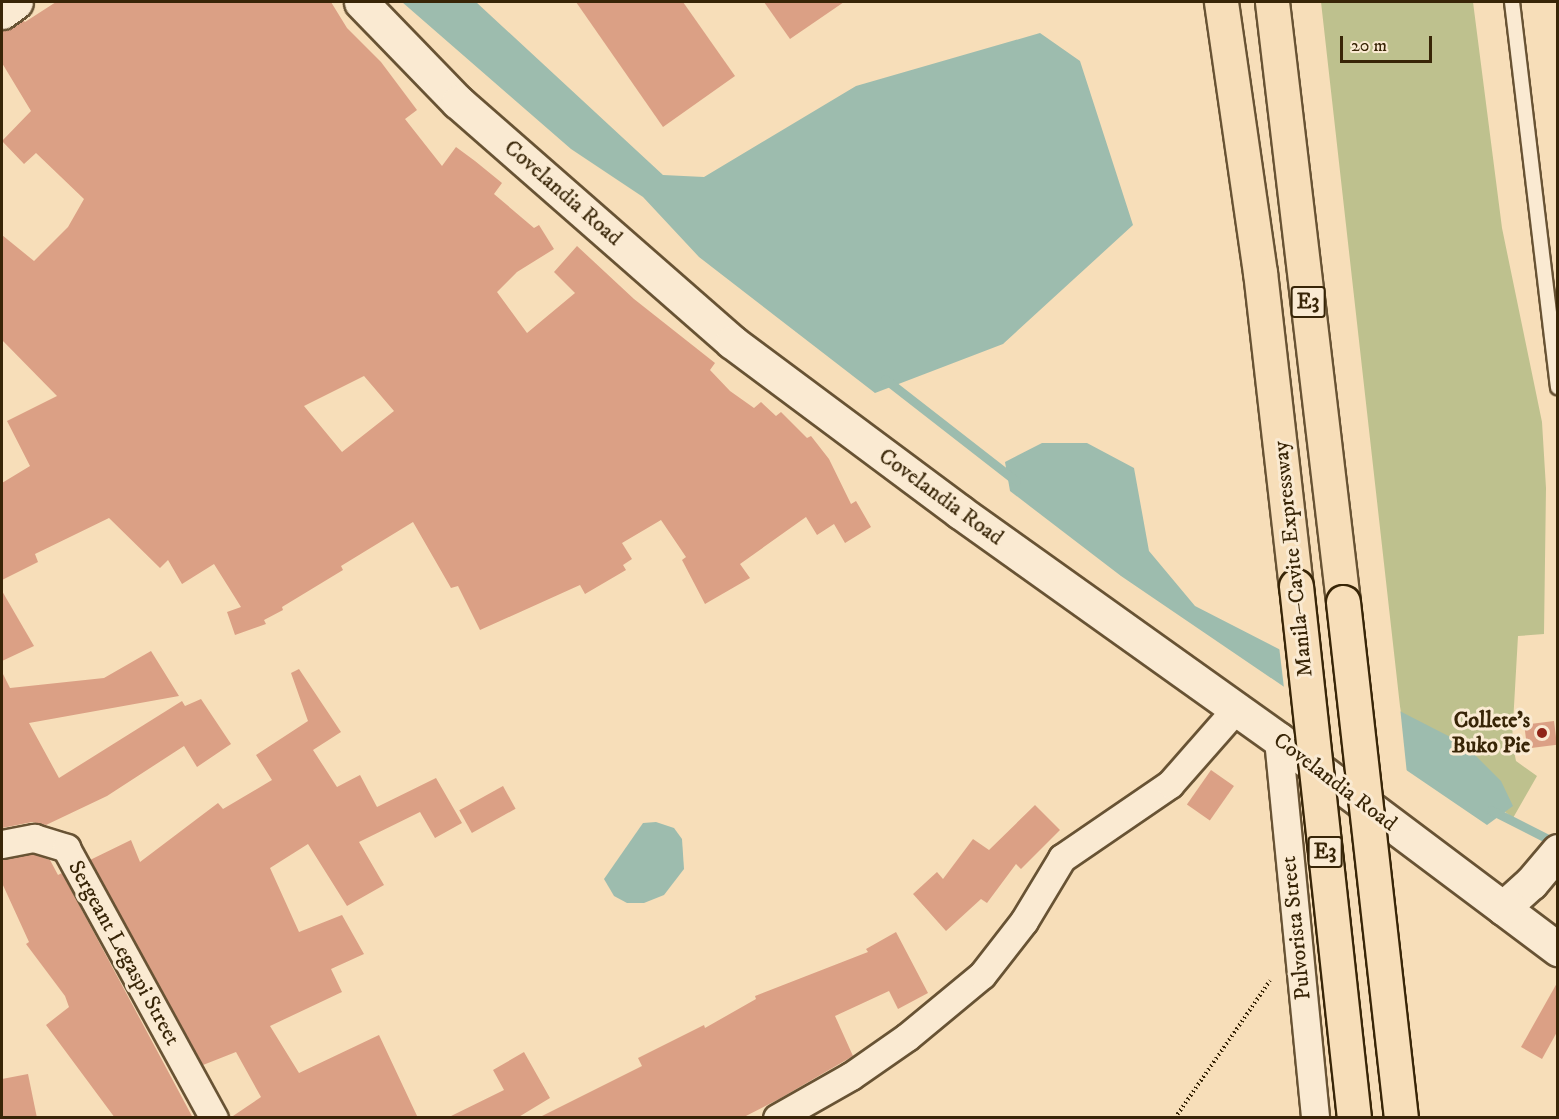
<!DOCTYPE html>
<meta charset="utf-8">
<style>
body{margin:0}
#map{position:relative;width:1559px;height:1119px;overflow:hidden;background:#f7deb9;font-family:"IM FELL DW Pica",serif}
div>[style]{position:absolute}
.green>*{inset:0;background:#bec18e}
.water>*{inset:0;background:#9dbcae}
.pier>*{inset:0;background:#f7deb9}
.stream>*{height:9px;margin:-4.5px;padding:0 4.5px;transform-origin:4.5px;border-radius:4.5px;background:#9dbcae}
.building>*{inset:0;background:#dba085;transform-origin:0 0}
.path>*{height:4px;margin-top:-2px;transform-origin:0;background:repeating-linear-gradient(90deg,#382507 0 1.5px,transparent 0 4.5px)}
.roads{filter:drop-shadow(2px 0 #685334) drop-shadow(-2px 0 #685334) drop-shadow(0 2px #685334) drop-shadow(0 -2px #685334)}
.lane>*{height:14px;margin:-7px;padding:0 7px;transform-origin:7px;border-radius:7px;background:#faead2}
.street>*{height:27px;margin:-13.5px;padding:0 13.5px;transform-origin:13.5px;border-radius:13.5px;background:#faead2}
.secondary>*{height:33px;margin:-16.5px;padding:0 16.5px;transform-origin:16.5px;border-radius:16.5px;background:#faead2}
.highway>*{height:33px;margin:-16.5px;padding:0 16.5px;transform-origin:16.5px;border-radius:16.5px;background:#f7deb9}
.bridges{filter:drop-shadow(2px 0 #382507) drop-shadow(-2px 0 #382507) drop-shadow(0 2px #382507) drop-shadow(0 -2px #382507)}
.highway-bridge>*{height:33px;margin:-16.5px;padding:0 16.5px;transform-origin:16.5px;border-radius:16.5px;background:#f7deb9}
.dots>*{width:16px;height:16px;translate:-50% -50%;box-sizing:border-box;border:3px solid #faead2;border-radius:50%}
span{translate:-50% -50%;white-space:nowrap;text-align:center;line-height:1.15;-webkit-text-stroke:6px #faead2;paint-order:stroke}
.shield-label span{padding:2px 4px;background:#faead2;border:2px solid;border-radius:4px;-webkit-text-stroke-width:0}
.shield-label{font-size:21px;color:#382507;font-weight:700}
.street-label{font-size:22px;color:#382507}
.poi-label{font-size:22px;color:#382507;font-weight:700}
.right{translate:-100% -50%;text-align:right}
.frame{position:absolute;inset:0;border:3px solid #382507;pointer-events:none}
.scale{position:absolute;left:1340px;top:36px;width:92px;height:27px;box-sizing:border-box;border:3px solid #382507;border-top:0;padding-left:8px;font-size:18px;line-height:21px;white-space:nowrap;color:#382507;-webkit-text-stroke:4px #faead2;paint-order:stroke}
</style>
<div id="map">
<div class="green">
<i style="clip-path:polygon(1321px 2px,1473px 2px,1502px 228px,1542px 422px,1546px 488px,1544px 634px,1518px 636px,1512px 741px,1516px 761px,1537px 776px,1513px 818px,1403px 733px)"></i>
</div>
<div class="water">
<i style="clip-path:polygon(402px 2px,476px 2px,663px 175px,704px 177px,856px 86px,1040px 33px,1080px 61px,1133px 225px,1003px 344px,875px 393px,699px 257px,643px 197px,571px 149px)"></i>
<i style="clip-path:polygon(1042px 443px,1087px 443px,1134px 468px,1149px 551px,1195px 606px,1464px 744px,1501px 781px,1513px 806px,1487px 825px,1121px 576px,1010px 491px,1005px 462px)"></i>
<i style="clip-path:polygon(656px 822px,674px 828px,682px 839px,684px 869px,664px 895px,644px 903px,627px 903px,614px 896px,604px 879px,643px 823px)"></i>
</div>
<div class="pier">
<i style="clip-path:polygon(1279px 646px,1400px 707px,1407px 774px,1284px 688px)"></i>
</div>
<div class="stream">
<i style="left:885px;top:379px;width:166px;rotate:37.9deg"></i>
<i style="left:1491px;top:810px;width:75px;rotate:26.9deg"></i>
</div>
<div class="building">
<i style="clip-path:polygon(evenodd,56px 2px,331px 2px,347px 28px,381px 62px,417px 110px,405px 119px,442px 166px,456px 147px,475px 161px,502px 183px,494px 194px,534px 228px,539px 225px,554px 249px,517px 272px,497px 292px,527px 333px,575px 293px,554px 272px,577px 246px,634px 299px,715px 363px,710px 370px,730px 391px,754px 408px,761px 402px,776px 416px,781px 412px,807px 438px,811px 436px,829px 459px,851px 504px,856px 501px,871px 527px,845px 543px,834px 524px,817px 535px,806px 517px,740px 564px,750px 578px,705px 604px,682px 560px,686px 557px,661px 520px,622px 543px,632px 559px,623px 565px,626px 570px,585px 594px,580px 585px,480px 630px,458px 586px,451px 588px,413px 522px,341px 566px,343px 570px,282px 607px,283px 610px,264px 620px,266px 624px,235px 635px,227px 612px,241px 607px,214px 564px,182px 584px,168px 560px,160px 568px,109px 518px,35px 554px,38px 562px,2px 580px,2px 483px,30px 466px,7px 421px,57px 396px,2px 340px,2px 235px,34px 261px,68px 227px,84px 199px,36px 153px,24px 164px,2px 141px,31px 111px,2px 63px,2px 30px,23px 20px,25px 22px,56px 2px,364px 376px,394px 411px,342px 452px,304px 406px,364px 376px)"></i>
<i style="clip-path:polygon(576px 2px,683px 2px,735px 76px,663px 127px)"></i>
<i style="clip-path:polygon(764px 2px,844px 2px,790px 39px)"></i>
<i style="clip-path:polygon(2px 591px,34px 646px,2px 661px)"></i>
<i style="clip-path:polygon(151px 651px,179px 696px,29px 723px,59px 778px,182px 701px,185px 706px,201px 699px,231px 744px,197px 767px,184px 746px,107px 796px,46px 825px,32px 822px,2px 828px,2px 672px,10px 688px,104px 678px)"></i>
<i style="clip-path:polygon(299px 669px,341px 732px,313px 750px,337px 787px,360px 775px,377px 807px,436px 778px,462px 823px,435px 838px,420px 812px,359px 842px,384px 885px,347px 906px,308px 844px,270px 868px,299px 932px,342px 915px,364px 954px,331px 969px,342px 992px,270px 1026px,299px 1073px,379px 1035px,418px 1118px,230px 1118px,261px 1097px,236px 1052px,203px 1065px,90px 860px,131px 840px,140px 862px,218px 803px,223px 809px,272px 780px,256px 755px,308px 721px,291px 673px)"></i>
<i style="left:1554px;top:721px;width:24px;height:30px;rotate:83deg"></i>
<i style="left:1211px;top:770px;width:28px;height:42px;rotate:35deg"></i>
<i style="left:503px;top:786px;width:26px;height:50px;rotate:61deg"></i>
<i style="clip-path:polygon(1035px 805px,1060px 830px,1021px 869px,1016px 864px,987px 903px,981px 899px,946px 931px,913px 894px,937px 872px,943px 879px,973px 839px,989px 850px)"></i>
<i style="clip-path:polygon(33px 854px,50px 860px,58px 875px,62px 873px,193px 1118px,115px 1118px,46px 1025px,69px 1007px,65px 996px,26px 944px,29px 942px,2px 883px,2px 859px)"></i>
<i style="clip-path:polygon(896px 932px,928px 993px,898px 1009px,889px 991px,835px 1016px,853px 1056px,779px 1099px,742px 1118px,538px 1118px,642px 1066px,638px 1058px,704px 1025px,705px 1028px,756px 999px,755px 996px,868px 952px,866px 949px)"></i>
<i style="clip-path:polygon(1557px 983px,1557px 1032px,1542px 1059px,1521px 1047px)"></i>
<i style="clip-path:polygon(524px 1052px,550px 1098px,517px 1118px,447px 1118px,504px 1090px,493px 1070px)"></i>
<i style="clip-path:polygon(28px 1074px,37px 1118px,2px 1118px,2px 1079px)"></i>
</div>
<div class="path">
<i style="left:1175px;top:1118px;width:167px;rotate:-55.3deg"></i>
</div>
<div class="roads">
<div class="lane">
<i style="left:1512px;top:2px;width:388px;rotate:83.2deg"></i>
</div>
<div class="street">
<i style="left:1278px;top:739px;width:381px;rotate:84.4deg"></i>
<i style="left:2px;top:844px;width:33px;rotate:-11deg"></i>
<i style="left:34px;top:838px;width:34px;rotate:17deg"></i>
<i style="left:66px;top:848px;width:308px;rotate:61.3deg"></i>
<i style="left:777px;top:1118px;width:85px;rotate:-29.6deg"></i>
<i style="left:851px;top:1076px;width:68px;rotate:-34.9deg"></i>
<i style="left:907px;top:1037px;width:97px;rotate:-39.6deg"></i>
<i style="left:982px;top:975px;width:68px;rotate:-52.1deg"></i>
<i style="left:1024px;top:921px;width:74px;rotate:-58.9deg"></i>
<i style="left:1062px;top:858px;width:131px;rotate:-34.4deg"></i>
<i style="left:1170px;top:784px;width:98px;rotate:-48.7deg"></i>
</div>
<div class="secondary">
<i style="left:361px;top:2px;width:139px;rotate:45.9deg"></i>
<i style="left:458px;top:102px;width:364px;rotate:41.2deg"></i>
<i style="left:732px;top:342px;width:284px;rotate:36.7deg"></i>
<i style="left:960px;top:512px;width:391px;rotate:35.5deg"></i>
<i style="left:1278px;top:739px;width:350px;rotate:36.9deg"></i>
<i style="left:2px;top:12px;width:17px;rotate:-36deg"></i>
<i style="left:1503px;top:908px;width:38px;rotate:-42deg"></i>
<i style="left:1531px;top:883px;width:42px;rotate:-49.8deg"></i>
</div>
<div class="highway">
<i style="left:1221px;top:2px;width:273px;rotate:81.8deg"></i>
<i style="left:1260px;top:272px;width:316px;rotate:83.5deg"></i>
<i style="left:1272px;top:2px;width:604px;rotate:83.25deg"></i>
</div>
</div>
<div class="bridges">
<div class="highway-bridge">
<i style="left:1296px;top:586px;width:535px;rotate:83.78deg"></i>
<i style="left:1343px;top:602px;width:519px;rotate:83.59deg"></i>
</div>
</div>
<div class="dots">
<i style="left:1542px;top:733px;background:#8f2418"></i>
</div>
<div class="shield-label">
<span style="left:1308px;top:302px">E3</span>
<span style="left:1325px;top:852px">E3</span>
</div>
<div class="street-label">
<span style="left:563px;top:193px;rotate:41deg">Covelandia Road</span>
<span style="left:941px;top:497px;rotate:36deg">Covelandia Road</span>
<span style="left:1293px;top:559px;rotate:-96deg">Manila–Cavite Expressway</span>
<span style="left:1335px;top:782px;rotate:37deg">Covelandia Road</span>
<span style="left:1296px;top:928px;rotate:-96deg">Pulvorista Street</span>
<span style="left:124px;top:953px;rotate:61deg">Sergeant Legaspi Street</span>
</div>
<div class="poi-label">
<span class="right" style="left:1530px;top:733px">Collete's<br>Buko Pie</span>
</div>
<div class="frame"></div>
<div class="scale">20 m</div>
</div>
